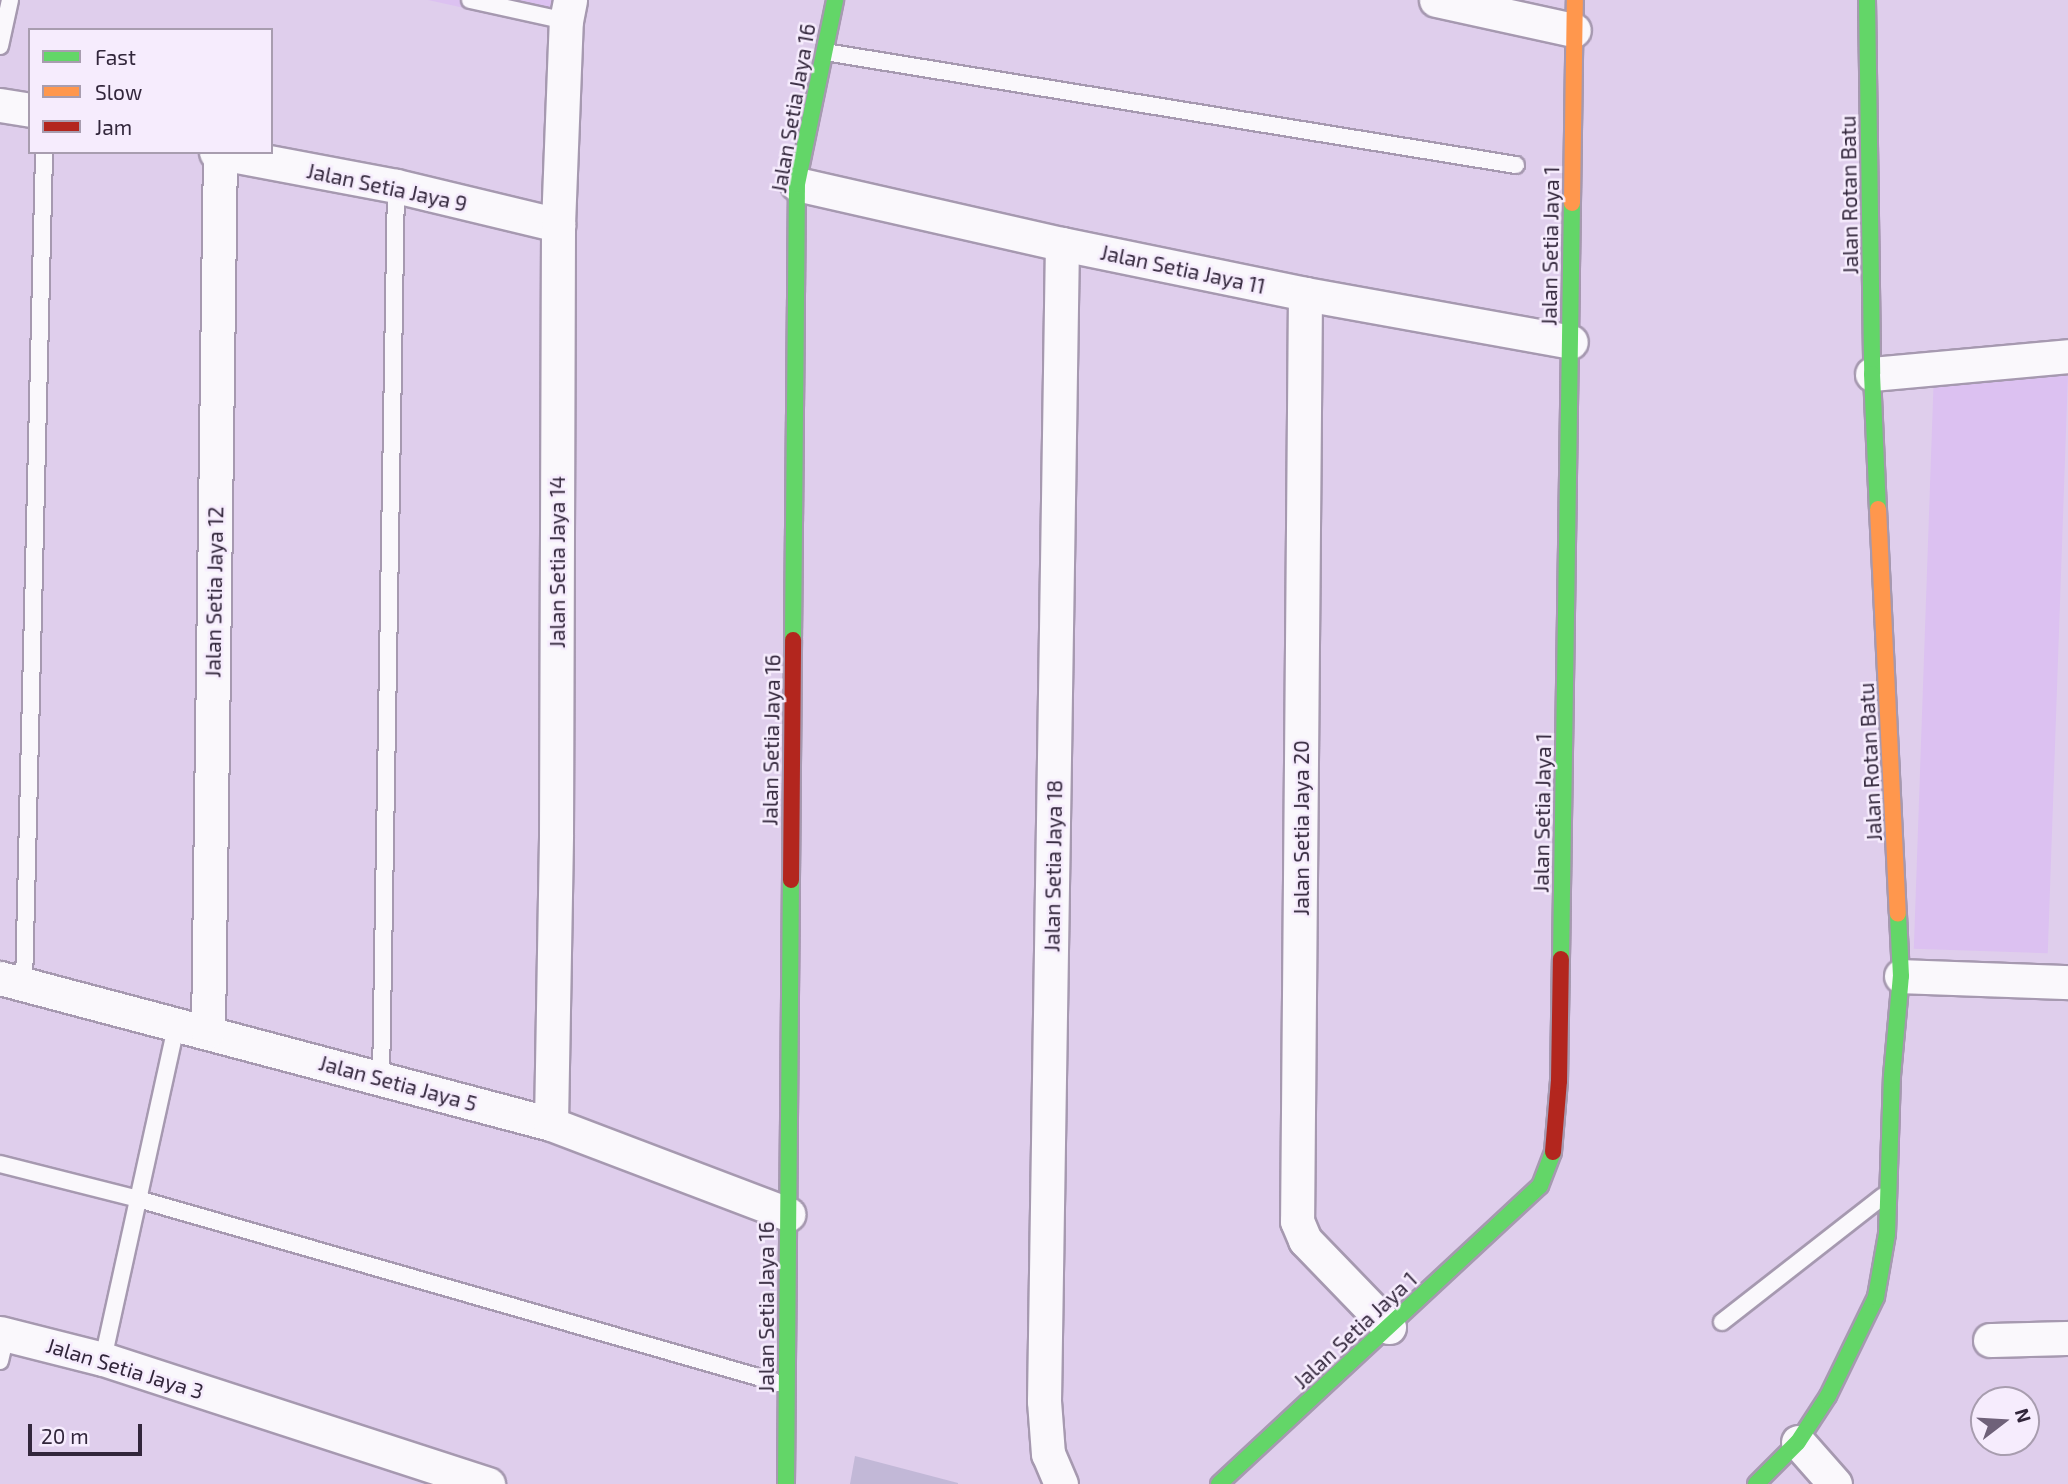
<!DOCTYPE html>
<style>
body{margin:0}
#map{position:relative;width:2068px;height:1484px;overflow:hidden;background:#dfceec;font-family:"Exo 2",sans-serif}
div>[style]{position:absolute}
.built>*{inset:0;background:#dcc1f1;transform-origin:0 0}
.building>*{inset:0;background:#c2b8d7}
.roads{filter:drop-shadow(2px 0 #a699b0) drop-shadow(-2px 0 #a699b0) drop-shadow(0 2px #a699b0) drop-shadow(0 -2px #a699b0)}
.lane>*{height:16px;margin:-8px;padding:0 8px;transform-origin:8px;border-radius:8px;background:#faf8fc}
.street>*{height:33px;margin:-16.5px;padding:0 16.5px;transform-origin:16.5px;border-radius:16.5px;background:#faf8fc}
.fast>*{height:16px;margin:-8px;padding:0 8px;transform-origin:8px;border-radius:8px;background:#63d668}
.slow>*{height:16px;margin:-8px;padding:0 8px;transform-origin:8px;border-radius:8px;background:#ff974d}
.jam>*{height:16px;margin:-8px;padding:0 8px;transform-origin:8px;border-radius:8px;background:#b3261e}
span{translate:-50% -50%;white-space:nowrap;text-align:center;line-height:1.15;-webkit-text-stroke:5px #f6ecfd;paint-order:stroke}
.street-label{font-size:21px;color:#32263b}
.legend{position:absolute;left:28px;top:28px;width:245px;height:126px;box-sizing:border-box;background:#f6ecfd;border:2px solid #a89daf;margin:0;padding:9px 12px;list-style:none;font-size:21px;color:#32263b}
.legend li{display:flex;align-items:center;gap:14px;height:35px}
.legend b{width:35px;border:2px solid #a89daf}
.north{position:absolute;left:1970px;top:1386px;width:70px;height:70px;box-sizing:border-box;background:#f6ecfd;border:2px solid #a89daf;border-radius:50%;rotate:73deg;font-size:19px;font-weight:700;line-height:28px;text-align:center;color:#32263b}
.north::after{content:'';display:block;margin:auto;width:24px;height:32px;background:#6f6179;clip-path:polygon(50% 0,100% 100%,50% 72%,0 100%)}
.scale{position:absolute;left:28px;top:1424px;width:114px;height:32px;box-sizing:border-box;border:4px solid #32263b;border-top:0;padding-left:9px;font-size:21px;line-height:24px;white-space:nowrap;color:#32263b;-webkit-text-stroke:5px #f6ecfd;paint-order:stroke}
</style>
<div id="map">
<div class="built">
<i style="clip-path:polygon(428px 0,584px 0,579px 33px)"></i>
<i style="left:1934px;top:371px;width:134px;height:578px;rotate:2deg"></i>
</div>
<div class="building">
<i style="clip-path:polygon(855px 1456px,958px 1483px,958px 1484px,850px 1484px)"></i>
</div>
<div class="roads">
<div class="lane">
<i style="left:470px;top:0;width:98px;rotate:12.3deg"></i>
<i style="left:0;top:46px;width:47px;rotate:-77.7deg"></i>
<i style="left:825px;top:52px;width:700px;rotate:9.29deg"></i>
<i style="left:24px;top:984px;width:832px;rotate:-88.62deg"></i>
<i style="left:381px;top:1080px;width:894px;rotate:-89.04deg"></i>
<i style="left:0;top:1164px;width:142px;rotate:14.2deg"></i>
<i style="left:138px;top:1199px;width:674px;rotate:16.02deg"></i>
<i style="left:1722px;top:1322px;width:204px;rotate:-38deg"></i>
<i style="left:103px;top:1359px;width:344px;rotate:-77.6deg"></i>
<i style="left:0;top:1361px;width:28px;rotate:-77deg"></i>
</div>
<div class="street">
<i style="left:1436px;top:0;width:141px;rotate:12.3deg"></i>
<i style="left:0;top:105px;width:30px;rotate:9deg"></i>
<i style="left:216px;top:152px;width:183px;rotate:10.7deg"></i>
<i style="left:396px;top:186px;width:167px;rotate:13.5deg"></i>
<i style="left:797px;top:184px;width:272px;rotate:12.8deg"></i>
<i style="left:1062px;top:244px;width:248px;rotate:11.6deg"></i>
<i style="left:1305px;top:294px;width:270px;rotate:10.2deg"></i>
<i style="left:1305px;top:294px;width:927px;rotate:90.49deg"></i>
<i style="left:1297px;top:1221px;width:21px;rotate:67deg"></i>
<i style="left:1305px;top:1240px;width:121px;rotate:46deg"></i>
<i style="left:1872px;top:374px;width:197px;rotate:-5.2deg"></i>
<i style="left:1901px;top:976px;width:167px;rotate:2.1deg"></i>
<i style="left:0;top:978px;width:570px;rotate:14.84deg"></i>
<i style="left:551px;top:1124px;width:254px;rotate:20.8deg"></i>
<i style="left:208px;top:1031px;width:878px;rotate:-89.22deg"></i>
<i style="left:551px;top:1124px;width:290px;rotate:-89deg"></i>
<i style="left:556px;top:834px;width:609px;rotate:-89.81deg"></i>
<i style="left:558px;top:225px;width:204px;rotate:-87.8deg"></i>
<i style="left:566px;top:21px;width:21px;rotate:-79deg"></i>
<i style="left:0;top:1333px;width:106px;rotate:14.2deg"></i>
<i style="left:103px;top:1359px;width:405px;rotate:18deg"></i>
<i style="left:1990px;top:1340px;width:78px;rotate:-1.5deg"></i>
<i style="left:1798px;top:1442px;width:56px;rotate:48.6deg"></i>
<i style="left:1061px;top:1484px;width:33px;rotate:-113deg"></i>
<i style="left:1048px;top:1454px;width:53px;rotate:-94.3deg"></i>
<i style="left:1044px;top:1401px;width:1157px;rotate:-89.11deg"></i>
</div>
<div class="fast">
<i style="left:1867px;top:0;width:374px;rotate:89.2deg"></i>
<i style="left:1872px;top:374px;width:135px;rotate:87.5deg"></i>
<i style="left:793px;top:640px;width:456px;rotate:-89.5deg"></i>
<i style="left:797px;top:184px;width:188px;rotate:-78.3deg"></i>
<i style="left:1561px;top:959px;width:756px;rotate:-89.17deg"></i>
<i style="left:786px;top:1484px;width:604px;rotate:-89.53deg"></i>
<i style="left:1219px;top:1484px;width:438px;rotate:-42.9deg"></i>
<i style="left:1540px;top:1186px;width:36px;rotate:-69deg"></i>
<i style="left:1756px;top:1484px;width:59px;rotate:-45deg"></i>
<i style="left:1798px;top:1442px;width:55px;rotate:-56.9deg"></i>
<i style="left:1828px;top:1396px;width:110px;rotate:-64.1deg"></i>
<i style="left:1876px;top:1297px;width:64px;rotate:-80.1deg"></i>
<i style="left:1887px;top:1234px;width:158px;rotate:-88.2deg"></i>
<i style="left:1892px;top:1076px;width:100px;rotate:-84.9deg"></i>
<i style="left:1901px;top:976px;width:62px;rotate:-92.8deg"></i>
</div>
<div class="slow">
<i style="left:1572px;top:203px;width:203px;rotate:-89.2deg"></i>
<i style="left:1878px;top:509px;width:405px;rotate:87.2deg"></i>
</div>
<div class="jam">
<i style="left:791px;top:880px;width:240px;rotate:-89.5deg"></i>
<i style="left:1553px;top:1152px;width:71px;rotate:-85.2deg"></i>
<i style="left:1559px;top:1081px;width:122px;rotate:-89.1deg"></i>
</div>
</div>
<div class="street-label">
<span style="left:793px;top:108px;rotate:-80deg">Jalan Setia Jaya 16</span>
<span style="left:387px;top:187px;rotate:12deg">Jalan Setia Jaya 9</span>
<span style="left:1849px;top:195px;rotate:-91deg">Jalan Rotan Batu</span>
<span style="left:1550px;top:246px;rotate:-89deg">Jalan Setia Jaya 1</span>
<span style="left:1183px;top:269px;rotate:12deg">Jalan Setia Jaya 11</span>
<span style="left:557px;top:562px;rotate:-90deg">Jalan Setia Jaya 14</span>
<span style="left:214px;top:592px;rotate:-89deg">Jalan Setia Jaya 12</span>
<span style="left:771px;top:740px;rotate:-89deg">Jalan Setia Jaya 16</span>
<span style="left:1870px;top:762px;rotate:-93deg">Jalan Rotan Batu</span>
<span style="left:1542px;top:813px;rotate:-89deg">Jalan Setia Jaya 1</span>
<span style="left:1301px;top:828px;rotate:-90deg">Jalan Setia Jaya 20</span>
<span style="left:1053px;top:866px;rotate:-89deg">Jalan Setia Jaya 18</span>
<span style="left:398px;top:1083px;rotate:15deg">Jalan Setia Jaya 5</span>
<span style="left:766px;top:1307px;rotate:-90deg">Jalan Setia Jaya 16</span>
<span style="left:1355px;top:1330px;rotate:-43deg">Jalan Setia Jaya 1</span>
<span style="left:125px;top:1368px;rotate:17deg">Jalan Setia Jaya 3</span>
</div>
<ul class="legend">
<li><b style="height:9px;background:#63d668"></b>Fast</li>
<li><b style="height:9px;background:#ff974d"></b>Slow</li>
<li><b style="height:9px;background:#b3261e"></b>Jam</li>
</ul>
<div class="north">N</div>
<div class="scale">20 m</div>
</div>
